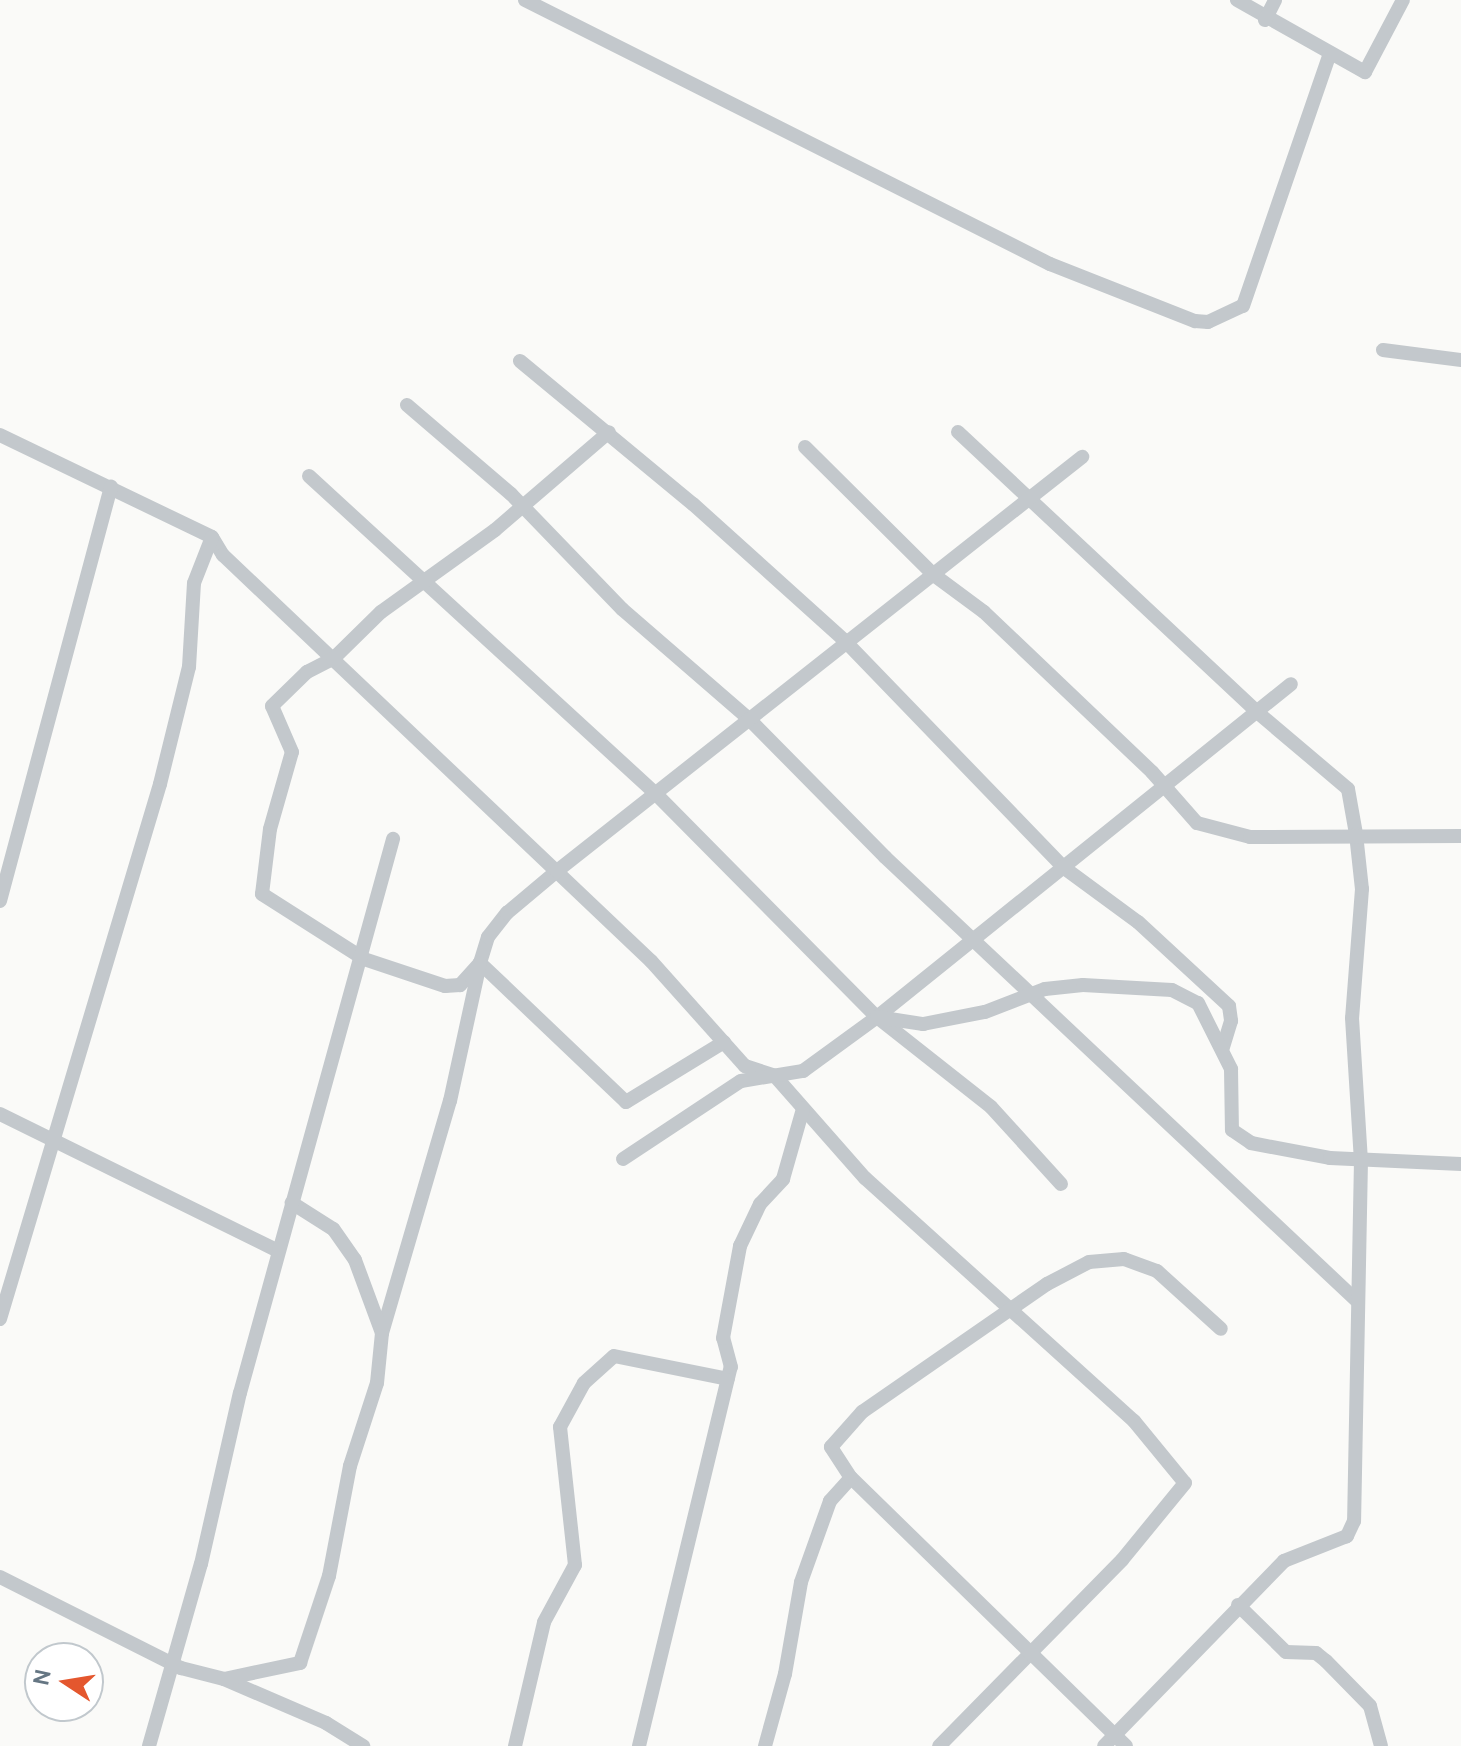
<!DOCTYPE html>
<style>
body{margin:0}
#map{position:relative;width:1461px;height:1746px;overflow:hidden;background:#fafaf8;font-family:Cabin,sans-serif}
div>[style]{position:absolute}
.street>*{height:14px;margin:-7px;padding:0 7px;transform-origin:7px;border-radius:7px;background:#c3c8cc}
span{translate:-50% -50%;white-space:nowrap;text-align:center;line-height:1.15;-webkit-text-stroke:8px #fff;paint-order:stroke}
.north{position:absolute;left:24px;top:1642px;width:80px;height:80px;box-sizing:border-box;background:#fff;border:2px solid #c1c8cd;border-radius:50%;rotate:282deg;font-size:22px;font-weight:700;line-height:32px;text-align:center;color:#657683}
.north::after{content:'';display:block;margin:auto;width:28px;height:36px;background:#e4572e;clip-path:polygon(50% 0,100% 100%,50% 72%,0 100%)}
</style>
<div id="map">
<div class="street">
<i style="left:525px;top:0;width:588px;rotate:26.7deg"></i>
<i style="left:1050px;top:264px;width:156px;rotate:21.5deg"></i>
<i style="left:1195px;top:321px;width:13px;rotate:4deg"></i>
<i style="left:1208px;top:322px;width:38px;rotate:-25deg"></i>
<i style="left:1243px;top:306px;width:267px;rotate:-71deg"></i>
<i style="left:1237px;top:0;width:147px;rotate:29.4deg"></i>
<i style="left:1365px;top:72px;width:81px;rotate:-62.2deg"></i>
<i style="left:1265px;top:20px;width:22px;rotate:-63deg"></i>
<i style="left:1383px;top:350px;width:79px;rotate:7.3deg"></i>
<i style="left:520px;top:361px;width:224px;rotate:39.6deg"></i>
<i style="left:693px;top:504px;width:203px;rotate:42deg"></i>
<i style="left:844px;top:640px;width:315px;rotate:46deg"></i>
<i style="left:1063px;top:867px;width:93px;rotate:36.3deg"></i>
<i style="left:1138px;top:922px;width:124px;rotate:42.7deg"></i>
<i style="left:1229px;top:1006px;width:15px;rotate:82deg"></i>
<i style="left:1231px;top:1021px;width:28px;rotate:107deg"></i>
<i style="left:407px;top:405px;width:137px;rotate:40.6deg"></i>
<i style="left:511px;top:494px;width:160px;rotate:46deg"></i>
<i style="left:622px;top:609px;width:168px;rotate:40.9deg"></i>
<i style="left:749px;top:719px;width:194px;rotate:45.4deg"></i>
<i style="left:885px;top:857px;width:648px;rotate:43.25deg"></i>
<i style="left:958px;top:432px;width:410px;rotate:43.1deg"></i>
<i style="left:1257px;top:712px;width:119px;rotate:40.2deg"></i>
<i style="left:1348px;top:789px;width:46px;rotate:79.9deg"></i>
<i style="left:1356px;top:834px;width:55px;rotate:83.8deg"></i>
<i style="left:1362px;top:889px;width:129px;rotate:94.4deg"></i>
<i style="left:1352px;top:1018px;width:142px;rotate:86.4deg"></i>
<i style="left:1361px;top:1160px;width:361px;rotate:91.1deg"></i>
<i style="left:1354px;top:1521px;width:17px;rotate:115deg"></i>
<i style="left:1347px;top:1536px;width:68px;rotate:158.4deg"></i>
<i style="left:1284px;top:1561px;width:258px;rotate:134.2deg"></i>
<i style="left:0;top:435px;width:235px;rotate:25.7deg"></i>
<i style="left:212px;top:537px;width:21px;rotate:59deg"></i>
<i style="left:223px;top:555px;width:590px;rotate:43.49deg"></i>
<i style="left:651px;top:961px;width:141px;rotate:48.2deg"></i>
<i style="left:745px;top:1066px;width:32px;rotate:18deg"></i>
<i style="left:775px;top:1076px;width:136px;rotate:48.6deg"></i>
<i style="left:865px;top:1178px;width:363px;rotate:42.1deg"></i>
<i style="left:1134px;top:1421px;width:80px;rotate:50.6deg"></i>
<i style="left:1185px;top:1483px;width:99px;rotate:129.3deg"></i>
<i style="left:1122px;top:1560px;width:261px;rotate:134.5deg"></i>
<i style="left:805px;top:447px;width:182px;rotate:44.8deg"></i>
<i style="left:934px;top:575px;width:62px;rotate:36.5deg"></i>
<i style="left:984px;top:612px;width:232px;rotate:43.6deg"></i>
<i style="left:1152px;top:772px;width:68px;rotate:48.6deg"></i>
<i style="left:1197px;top:823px;width:55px;rotate:14.8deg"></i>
<i style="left:1250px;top:837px;width:211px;rotate:-0.3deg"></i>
<i style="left:309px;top:476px;width:469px;rotate:42.5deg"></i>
<i style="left:655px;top:793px;width:315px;rotate:45.3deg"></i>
<i style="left:877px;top:1017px;width:145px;rotate:38.3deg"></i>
<i style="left:991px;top:1107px;width:104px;rotate:47.7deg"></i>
<i style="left:0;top:901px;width:429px;rotate:-75deg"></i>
<i style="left:877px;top:1017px;width:531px;rotate:-38.81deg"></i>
<i style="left:724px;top:1042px;width:115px;rotate:148.5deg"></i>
<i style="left:626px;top:1102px;width:202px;rotate:-136.4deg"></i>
<i style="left:480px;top:963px;width:27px;rotate:-73deg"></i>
<i style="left:488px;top:937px;width:31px;rotate:-52deg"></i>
<i style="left:507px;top:913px;width:65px;rotate:-40deg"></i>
<i style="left:557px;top:871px;width:669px;rotate:-38.26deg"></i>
<i style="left:0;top:1114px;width:310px;rotate:26.2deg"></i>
<i style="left:623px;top:1159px;width:141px;rotate:-33.5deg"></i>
<i style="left:741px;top:1081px;width:63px;rotate:-9.2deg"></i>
<i style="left:803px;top:1071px;width:92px;rotate:-36.1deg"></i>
<i style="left:877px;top:1017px;width:47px;rotate:8.7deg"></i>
<i style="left:923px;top:1024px;width:63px;rotate:-11deg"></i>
<i style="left:985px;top:1012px;width:64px;rotate:-21deg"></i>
<i style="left:1045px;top:989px;width:38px;rotate:-6deg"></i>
<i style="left:1083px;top:985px;width:89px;rotate:3.2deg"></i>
<i style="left:1172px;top:990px;width:29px;rotate:27deg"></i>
<i style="left:1198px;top:1003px;width:74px;rotate:63.4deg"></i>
<i style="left:1231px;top:1069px;width:61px;rotate:89.1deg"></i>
<i style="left:1232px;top:1130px;width:23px;rotate:34deg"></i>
<i style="left:1251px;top:1143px;width:80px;rotate:10.8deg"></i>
<i style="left:1330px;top:1158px;width:131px;rotate:2.6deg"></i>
<i style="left:0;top:1319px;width:558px;rotate:-73.35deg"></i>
<i style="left:160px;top:784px;width:121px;rotate:-76.1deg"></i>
<i style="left:189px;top:667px;width:84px;rotate:-86.6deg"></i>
<i style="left:194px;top:583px;width:49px;rotate:-68.6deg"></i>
<i style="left:382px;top:1333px;width:242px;rotate:-73.7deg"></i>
<i style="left:450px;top:1101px;width:141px;rotate:-77.7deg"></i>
<i style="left:480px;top:963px;width:30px;rotate:132deg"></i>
<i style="left:460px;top:985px;width:15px;rotate:176deg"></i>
<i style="left:445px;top:986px;width:85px;rotate:-161.6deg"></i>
<i style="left:364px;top:959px;width:121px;rotate:-147.5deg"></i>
<i style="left:262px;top:894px;width:65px;rotate:-83deg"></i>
<i style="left:270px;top:829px;width:80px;rotate:-74.1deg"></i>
<i style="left:292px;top:752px;width:50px;rotate:-113.5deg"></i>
<i style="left:272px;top:706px;width:49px;rotate:-44.2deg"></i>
<i style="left:307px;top:672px;width:29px;rotate:-27deg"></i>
<i style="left:333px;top:659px;width:67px;rotate:-44.4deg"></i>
<i style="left:381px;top:612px;width:140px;rotate:-35.7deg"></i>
<i style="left:495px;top:530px;width:150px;rotate:-40.7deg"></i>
<i style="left:0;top:1577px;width:203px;rotate:26.7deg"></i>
<i style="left:181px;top:1668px;width:44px;rotate:14.3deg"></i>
<i style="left:224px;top:1679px;width:111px;rotate:23.3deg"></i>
<i style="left:326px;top:1723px;width:44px;rotate:31.9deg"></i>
<i style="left:1238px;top:1605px;width:67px;rotate:44.4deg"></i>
<i style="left:1286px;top:1652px;width:30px;rotate:2deg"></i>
<i style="left:1316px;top:1653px;width:13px;rotate:39deg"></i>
<i style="left:1326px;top:1661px;width:63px;rotate:45.6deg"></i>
<i style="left:1370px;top:1706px;width:41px;rotate:74.6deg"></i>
<i style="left:224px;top:1679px;width:78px;rotate:-11.9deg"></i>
<i style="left:300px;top:1663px;width:92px;rotate:-71.6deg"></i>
<i style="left:329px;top:1576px;width:112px;rotate:-79.2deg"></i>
<i style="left:350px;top:1466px;width:87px;rotate:-72deg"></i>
<i style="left:377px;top:1383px;width:50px;rotate:-84.3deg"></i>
<i style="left:382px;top:1333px;width:78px;rotate:-110.3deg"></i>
<i style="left:355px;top:1260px;width:38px;rotate:-125deg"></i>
<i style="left:333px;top:1229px;width:49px;rotate:-147.6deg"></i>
<i style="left:149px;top:1746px;width:189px;rotate:-74.1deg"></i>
<i style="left:201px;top:1564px;width:175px;rotate:-77.2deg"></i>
<i style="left:240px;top:1393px;width:575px;rotate:-74.56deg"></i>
<i style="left:515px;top:1746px;width:127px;rotate:-76.8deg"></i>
<i style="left:544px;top:1622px;width:65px;rotate:-61.5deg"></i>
<i style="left:575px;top:1565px;width:139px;rotate:-96.2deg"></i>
<i style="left:560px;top:1427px;width:50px;rotate:-61.4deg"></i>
<i style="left:584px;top:1383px;width:40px;rotate:-42deg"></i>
<i style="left:614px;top:1356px;width:116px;rotate:11.4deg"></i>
<i style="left:639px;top:1746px;width:390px;rotate:-76.4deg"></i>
<i style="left:731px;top:1367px;width:30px;rotate:-105deg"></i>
<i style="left:723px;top:1338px;width:94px;rotate:-79.5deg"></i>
<i style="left:740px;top:1246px;width:47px;rotate:-64.5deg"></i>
<i style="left:760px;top:1204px;width:34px;rotate:-47deg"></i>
<i style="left:783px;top:1179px;width:73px;rotate:-74.1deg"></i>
<i style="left:765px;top:1746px;width:75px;rotate:-74.5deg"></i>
<i style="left:785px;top:1674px;width:93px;rotate:-80.1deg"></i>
<i style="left:801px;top:1582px;width:86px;rotate:-70.3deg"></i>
<i style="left:830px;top:1501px;width:31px;rotate:-48deg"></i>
<i style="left:1126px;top:1746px;width:384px;rotate:-135.7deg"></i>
<i style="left:851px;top:1478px;width:37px;rotate:-123deg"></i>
<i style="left:831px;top:1447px;width:47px;rotate:-48.5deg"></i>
<i style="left:862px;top:1412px;width:225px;rotate:-34.7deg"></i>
<i style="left:1047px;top:1284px;width:47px;rotate:-27.6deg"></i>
<i style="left:1089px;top:1262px;width:35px;rotate:-5deg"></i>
<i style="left:1124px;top:1259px;width:35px;rotate:20deg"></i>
<i style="left:1157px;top:1271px;width:86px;rotate:42.2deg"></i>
</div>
<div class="north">N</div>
</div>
